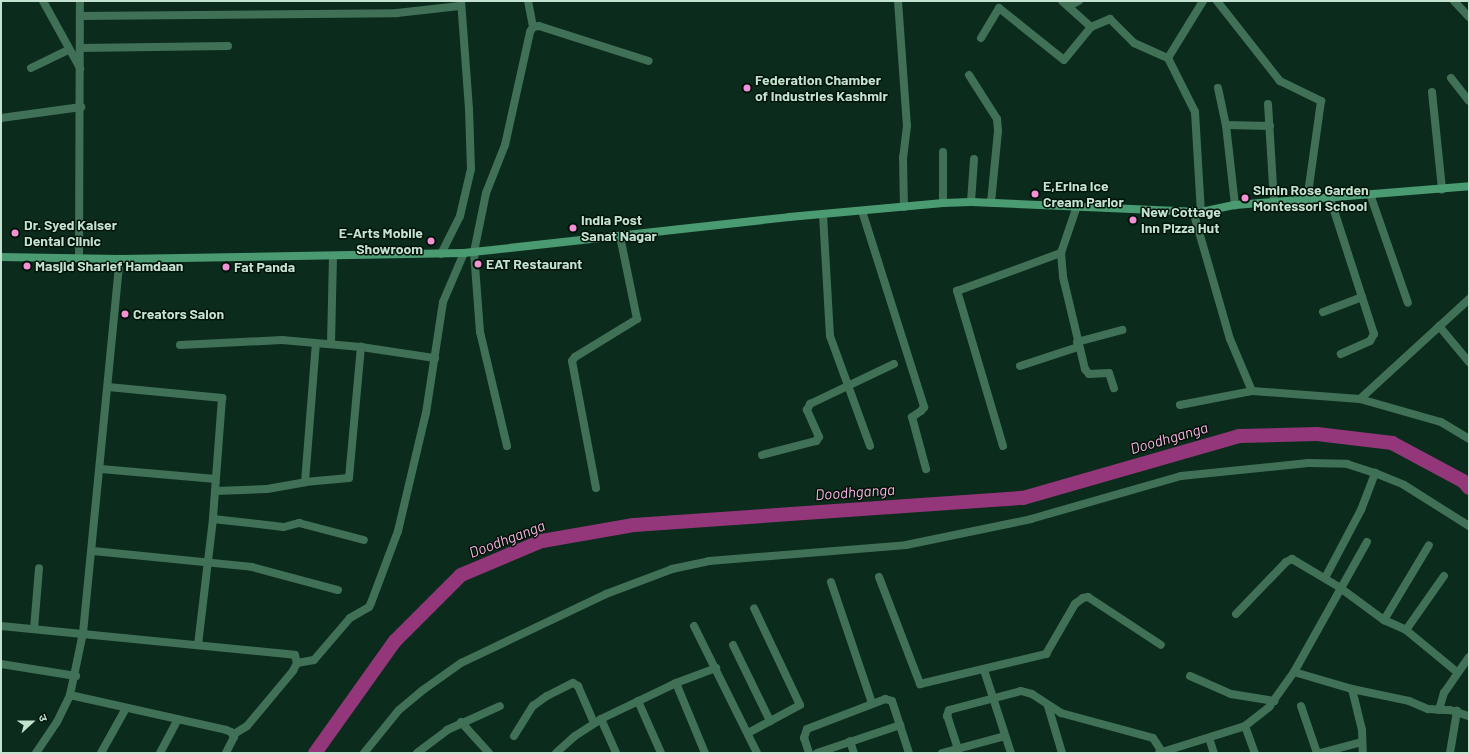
<!DOCTYPE html>
<meta charset="utf-8">
<style>
body{margin:0}
#map{position:relative;width:1470px;height:754px;overflow:hidden;background:#0b2b1c;font-family:Barlow,"Noto Sans Devanagari",sans-serif}
div>[style]{position:absolute}
.river>*{height:14px;margin:-7px;padding:0 7px;transform-origin:7px;border-radius:7px;background:#93377a}
.street>*{height:8px;margin:-4px;padding:0 4px;transform-origin:4px;border-radius:4px;background:#407056}
.secondary>*{height:8px;margin:-4px;padding:0 4px;transform-origin:4px;border-radius:4px;background:#4a9a72}
.dots>*{width:11px;height:11px;translate:-50% -50%;box-sizing:border-box;border:2px solid #001308;border-radius:50%}
span{translate:-50% -50%;white-space:nowrap;text-align:center;line-height:1.15;-webkit-text-stroke:3px #001308;paint-order:stroke}
.poi-label{font-size:14px;color:#c4e2d0;font-weight:700}
.left{translate:0 -50%;text-align:left}
.right{translate:-100% -50%;text-align:right}
.water-label{font-size:15px;color:#fdb2e3;font-style:italic}
.frame{position:absolute;inset:0;border:2px solid #c4e2d0;pointer-events:none}
.north{position:absolute;left:12px;top:702px;width:40px;height:40px;-webkit-text-stroke:3px #001308;paint-order:stroke;rotate:69deg;font-size:11px;font-weight:700;line-height:16px;text-align:center;color:#c4e2d0}
.north::after{content:'';display:block;margin:auto;width:14px;height:18px;background:#c4e2d0;clip-path:polygon(50% 0,100% 100%,50% 72%,0 100%)}
</style>
<div id="map">
<div class="river">
<i style="left:315px;top:753px;width:138px;rotate:-54.5deg"></i>
<i style="left:395px;top:641px;width:93px;rotate:-45deg"></i>
<i style="left:461px;top:575px;width:88px;rotate:-22.8deg"></i>
<i style="left:542px;top:541px;width:93px;rotate:-9.9deg"></i>
<i style="left:634px;top:525px;width:390px;rotate:-4deg"></i>
<i style="left:1023px;top:498px;width:225px;rotate:-16deg"></i>
<i style="left:1239px;top:436px;width:78px;rotate:-1.5deg"></i>
<i style="left:1317px;top:434px;width:76px;rotate:6.8deg"></i>
<i style="left:1392px;top:443px;width:81px;rotate:28.2deg"></i>
<i style="left:1463px;top:481px;width:9px;rotate:49deg"></i>
</div>
<div class="street">
<i style="left:43px;top:1px;width:77px;rotate:61.1deg"></i>
<i style="left:528px;top:1px;width:26px;rotate:79deg"></i>
<i style="left:898px;top:1px;width:125px;rotate:85.9deg"></i>
<i style="left:907px;top:126px;width:31px;rotate:97deg"></i>
<i style="left:903px;top:157px;width:50px;rotate:88.9deg"></i>
<i style="left:1062px;top:1px;width:39px;rotate:42deg"></i>
<i style="left:1217px;top:1px;width:102px;rotate:51.8deg"></i>
<i style="left:1280px;top:81px;width:46px;rotate:26deg"></i>
<i style="left:1321px;top:101px;width:100px;rotate:98deg"></i>
<i style="left:1454px;top:1px;width:22px;rotate:47deg"></i>
<i style="left:1069px;top:6px;width:11px;rotate:-27deg"></i>
<i style="left:80px;top:16px;width:317px;rotate:-0.5deg"></i>
<i style="left:397px;top:13px;width:63px;rotate:-6.3deg"></i>
<i style="left:981px;top:38px;width:35px;rotate:-59deg"></i>
<i style="left:999px;top:8px;width:83px;rotate:38.7deg"></i>
<i style="left:1064px;top:60px;width:43px;rotate:-50.7deg"></i>
<i style="left:1091px;top:27px;width:21px;rotate:-23deg"></i>
<i style="left:1110px;top:19px;width:34px;rotate:45deg"></i>
<i style="left:1134px;top:43px;width:37px;rotate:24deg"></i>
<i style="left:1168px;top:58px;width:60px;rotate:63.4deg"></i>
<i style="left:1195px;top:112px;width:100px;rotate:86.6deg"></i>
<i style="left:80px;top:48px;width:148px;rotate:-0.8deg"></i>
<i style="left:1168px;top:58px;width:67px;rotate:-58.4deg"></i>
<i style="left:31px;top:68px;width:41px;rotate:-25.9deg"></i>
<i style="left:969px;top:75px;width:52px;rotate:57.5deg"></i>
<i style="left:997px;top:119px;width:12px;rotate:85deg"></i>
<i style="left:998px;top:131px;width:72px;rotate:95.6deg"></i>
<i style="left:1451px;top:78px;width:29px;rotate:52deg"></i>
<i style="left:1218px;top:88px;width:38px;rotate:78deg"></i>
<i style="left:1226px;top:125px;width:81px;rotate:83.6deg"></i>
<i style="left:1432px;top:92px;width:98px;rotate:84.1deg"></i>
<i style="left:1268px;top:104px;width:98px;rotate:86.5deg"></i>
<i style="left:1px;top:118px;width:81px;rotate:-7.8deg"></i>
<i style="left:1226px;top:125px;width:44px;rotate:1.3deg"></i>
<i style="left:1370px;top:194px;width:115px;rotate:70.8deg"></i>
<i style="left:1330px;top:198px;width:143px;rotate:72.1deg"></i>
<i style="left:1374px;top:334px;width:8px;rotate:120deg"></i>
<i style="left:1370px;top:341px;width:32px;rotate:156deg"></i>
<i style="left:971px;top:202px;width:43px;rotate:-86deg"></i>
<i style="left:943px;top:203px;width:51px;rotate:-90deg"></i>
<i style="left:1077px;top:206px;width:50px;rotate:108.8deg"></i>
<i style="left:1061px;top:253px;width:24px;rotate:85deg"></i>
<i style="left:1063px;top:277px;width:95px;rotate:76.6deg"></i>
<i style="left:1085px;top:369px;width:6px;rotate:51deg"></i>
<i style="left:1089px;top:374px;width:20px;rotate:-3deg"></i>
<i style="left:1109px;top:373px;width:16px;rotate:72deg"></i>
<i style="left:862px;top:211px;width:206px;rotate:72.4deg"></i>
<i style="left:924px;top:407px;width:5px;rotate:127deg"></i>
<i style="left:921px;top:411px;width:11px;rotate:146deg"></i>
<i style="left:912px;top:417px;width:54px;rotate:74.9deg"></i>
<i style="left:1193px;top:211px;width:133px;rotate:73.9deg"></i>
<i style="left:1230px;top:339px;width:56px;rotate:67.1deg"></i>
<i style="left:1252px;top:391px;width:108px;rotate:4.2deg"></i>
<i style="left:1360px;top:399px;width:148px;rotate:-42.5deg"></i>
<i style="left:823px;top:215px;width:121px;rotate:86.7deg"></i>
<i style="left:830px;top:336px;width:117px;rotate:70deg"></i>
<i style="left:441px;top:254px;width:42px;rotate:-63.4deg"></i>
<i style="left:460px;top:216px;width:48px;rotate:-76.8deg"></i>
<i style="left:471px;top:169px;width:60px;rotate:-91.9deg"></i>
<i style="left:469px;top:109px;width:108px;rotate:-94.2deg"></i>
<i style="left:79px;top:258px;width:257px;rotate:-89.8deg"></i>
<i style="left:1323px;top:312px;width:42px;rotate:-21deg"></i>
<i style="left:1439px;top:326px;width:47px;rotate:50.2deg"></i>
<i style="left:1077px;top:342px;width:47px;rotate:-14.9deg"></i>
<i style="left:331px;top:344px;width:88px;rotate:-88.7deg"></i>
<i style="left:180px;top:345px;width:102px;rotate:-2.8deg"></i>
<i style="left:282px;top:340px;width:79px;rotate:5.1deg"></i>
<i style="left:361px;top:347px;width:75px;rotate:8.5deg"></i>
<i style="left:1020px;top:366px;width:61px;rotate:-18.1deg"></i>
<i style="left:108px;top:387px;width:115px;rotate:5.5deg"></i>
<i style="left:222px;top:398px;width:121px;rotate:94.3deg"></i>
<i style="left:213px;top:519px;width:127px;rotate:96.8deg"></i>
<i style="left:1360px;top:399px;width:84px;rotate:15.9deg"></i>
<i style="left:1441px;top:422px;width:33px;rotate:31deg"></i>
<i style="left:1180px;top:405px;width:73px;rotate:-11deg"></i>
<i style="left:507px;top:446px;width:117px;rotate:-103.3deg"></i>
<i style="left:480px;top:332px;width:80px;rotate:-94.3deg"></i>
<i style="left:474px;top:252px;width:60px;rotate:-78.5deg"></i>
<i style="left:486px;top:193px;width:52px;rotate:-68.4deg"></i>
<i style="left:505px;top:145px;width:116px;rotate:-77.5deg"></i>
<i style="left:530px;top:32px;width:6px;rotate:-59deg"></i>
<i style="left:533px;top:27px;width:6px;rotate:-9deg"></i>
<i style="left:539px;top:26px;width:115px;rotate:17.7deg"></i>
<i style="left:1003px;top:446px;width:162px;rotate:-106.5deg"></i>
<i style="left:957px;top:291px;width:111px;rotate:-20.1deg"></i>
<i style="left:762px;top:455px;width:56px;rotate:-14.5deg"></i>
<i style="left:816px;top:441px;width:5px;rotate:-53deg"></i>
<i style="left:819px;top:437px;width:30px;rotate:-114deg"></i>
<i style="left:807px;top:410px;width:7px;rotate:-63deg"></i>
<i style="left:810px;top:404px;width:93px;rotate:-25.5deg"></i>
<i style="left:101px;top:469px;width:115px;rotate:5deg"></i>
<i style="left:305px;top:482px;width:139px;rotate:-85.5deg"></i>
<i style="left:596px;top:488px;width:129px;rotate:-100.7deg"></i>
<i style="left:572px;top:361px;width:5px;rotate:-53deg"></i>
<i style="left:575px;top:357px;width:73px;rotate:-31.5deg"></i>
<i style="left:637px;top:319px;width:85px;rotate:-101.6deg"></i>
<i style="left:215px;top:491px;width:52px;rotate:-2.2deg"></i>
<i style="left:267px;top:489px;width:39px;rotate:-10deg"></i>
<i style="left:305px;top:482px;width:44px;rotate:-5.2deg"></i>
<i style="left:349px;top:478px;width:132px;rotate:-84.8deg"></i>
<i style="left:213px;top:519px;width:71px;rotate:6.4deg"></i>
<i style="left:284px;top:527px;width:16px;rotate:-15deg"></i>
<i style="left:299px;top:523px;width:67px;rotate:14.7deg"></i>
<i style="left:93px;top:551px;width:160px;rotate:5.7deg"></i>
<i style="left:252px;top:567px;width:89px;rotate:15deg"></i>
<i style="left:879px;top:577px;width:115px;rotate:69deg"></i>
<i style="left:920px;top:684px;width:130px;rotate:-13.4deg"></i>
<i style="left:1046px;top:654px;width:58px;rotate:-59.9deg"></i>
<i style="left:1075px;top:604px;width:10px;rotate:-37deg"></i>
<i style="left:1083px;top:598px;width:5px;rotate:-11deg"></i>
<i style="left:1088px;top:597px;width:87px;rotate:33.3deg"></i>
<i style="left:1325px;top:578px;width:77px;rotate:-62.1deg"></i>
<i style="left:1361px;top:510px;width:40px;rotate:-69deg"></i>
<i style="left:831px;top:582px;width:128px;rotate:71.3deg"></i>
<i style="left:1236px;top:614px;width:72px;rotate:-46.1deg"></i>
<i style="left:1286px;top:562px;width:7px;rotate:-27deg"></i>
<i style="left:1292px;top:559px;width:55px;rotate:30.8deg"></i>
<i style="left:1339px;top:587px;width:56px;rotate:36.3deg"></i>
<i style="left:1384px;top:620px;width:24px;rotate:24deg"></i>
<i style="left:1406px;top:630px;width:66px;rotate:39.5deg"></i>
<i style="left:1384px;top:620px;width:87px;rotate:-59deg"></i>
<i style="left:1px;top:626px;width:295px;rotate:5.6deg"></i>
<i style="left:295px;top:655px;width:8px;rotate:76deg"></i>
<i style="left:297px;top:663px;width:9px;rotate:117deg"></i>
<i style="left:293px;top:671px;width:72px;rotate:129.9deg"></i>
<i style="left:247px;top:726px;width:15px;rotate:148deg"></i>
<i style="left:694px;top:626px;width:142px;rotate:63.6deg"></i>
<i style="left:34px;top:629px;width:61px;rotate:-85.3deg"></i>
<i style="left:1406px;top:630px;width:66px;rotate:-54.9deg"></i>
<i style="left:733px;top:645px;width:85px;rotate:64deg"></i>
<i style="left:297px;top:663px;width:17px;rotate:-10deg"></i>
<i style="left:314px;top:660px;width:55px;rotate:-49.4deg"></i>
<i style="left:350px;top:618px;width:22px;rotate:-30deg"></i>
<i style="left:369px;top:607px;width:4px;rotate:-63deg"></i>
<i style="left:371px;top:603px;width:77px;rotate:-69.4deg"></i>
<i style="left:398px;top:531px;width:121px;rotate:-76.7deg"></i>
<i style="left:426px;top:413px;width:112px;rotate:-81.3deg"></i>
<i style="left:443px;top:302px;width:53px;rotate:-66.8deg"></i>
<i style="left:1px;top:664px;width:76px;rotate:9.1deg"></i>
<i style="left:984px;top:670px;width:87px;rotate:72deg"></i>
<i style="left:1294px;top:672px;width:60px;rotate:16.3deg"></i>
<i style="left:1352px;top:689px;width:58px;rotate:11.9deg"></i>
<i style="left:1409px;top:701px;width:21px;rotate:23deg"></i>
<i style="left:1428px;top:709px;width:22px;rotate:3deg"></i>
<i style="left:1450px;top:710px;width:20px;rotate:18deg"></i>
<i style="left:1190px;top:676px;width:45px;rotate:23.7deg"></i>
<i style="left:1231px;top:694px;width:44px;rotate:9.2deg"></i>
<i style="left:676px;top:683px;width:76px;rotate:67.5deg"></i>
<i style="left:1352px;top:689px;width:42px;rotate:76.3deg"></i>
<i style="left:1362px;top:730px;width:23px;rotate:88deg"></i>
<i style="left:70px;top:695px;width:160px;rotate:12.6deg"></i>
<i style="left:226px;top:730px;width:5px;rotate:22deg"></i>
<i style="left:231px;top:732px;width:6px;rotate:59deg"></i>
<i style="left:234px;top:737px;width:18px;rotate:117deg"></i>
<i style="left:638px;top:701px;width:57px;rotate:66.1deg"></i>
<i style="left:1048px;top:706px;width:49px;rotate:73.4deg"></i>
<i style="left:1301px;top:706px;width:50px;rotate:71.2deg"></i>
<i style="left:1439px;top:710px;width:18px;rotate:-74deg"></i>
<i style="left:1444px;top:693px;width:44px;rotate:-55.2deg"></i>
<i style="left:601px;top:719px;width:37px;rotate:66deg"></i>
<i style="left:461px;top:722px;width:42px;rotate:47.9deg"></i>
<i style="left:1245px;top:726px;width:29px;rotate:70deg"></i>
<i style="left:748px;top:733px;width:59px;rotate:-28.3deg"></i>
<i style="left:800px;top:705px;width:107px;rotate:-115.4deg"></i>
<i style="left:514px;top:736px;width:36px;rotate:-58deg"></i>
<i style="left:533px;top:706px;width:17px;rotate:-36deg"></i>
<i style="left:547px;top:696px;width:29px;rotate:-27deg"></i>
<i style="left:573px;top:683px;width:6px;rotate:31deg"></i>
<i style="left:578px;top:686px;width:40px;rotate:66.6deg"></i>
<i style="left:1209px;top:738px;width:16px;rotate:72deg"></i>
<i style="left:850px;top:741px;width:13px;rotate:72deg"></i>
<i style="left:958px;top:749px;width:35px;rotate:-108deg"></i>
<i style="left:947px;top:716px;width:6px;rotate:-72deg"></i>
<i style="left:949px;top:710px;width:74px;rotate:-14.8deg"></i>
<i style="left:1021px;top:691px;width:11px;rotate:15deg"></i>
<i style="left:1032px;top:694px;width:35px;rotate:33deg"></i>
<i style="left:1061px;top:713px;width:95px;rotate:15.2deg"></i>
<i style="left:1153px;top:738px;width:17px;rotate:57deg"></i>
<i style="left:36px;top:753px;width:37px;rotate:-56deg"></i>
<i style="left:57px;top:722px;width:30px;rotate:-64deg"></i>
<i style="left:70px;top:695px;width:63px;rotate:-78.2deg"></i>
<i style="left:83px;top:633px;width:376px;rotate:-84.4deg"></i>
<i style="left:101px;top:753px;width:51px;rotate:-60.9deg"></i>
<i style="left:160px;top:753px;width:38px;rotate:-62deg"></i>
<i style="left:364px;top:753px;width:55px;rotate:-50.9deg"></i>
<i style="left:399px;top:710px;width:31px;rotate:-40deg"></i>
<i style="left:423px;top:690px;width:47px;rotate:-35.4deg"></i>
<i style="left:461px;top:663px;width:161px;rotate:-25.4deg"></i>
<i style="left:606px;top:594px;width:71px;rotate:-20.7deg"></i>
<i style="left:672px;top:569px;width:38px;rotate:-12deg"></i>
<i style="left:709px;top:561px;width:198px;rotate:-4.6deg"></i>
<i style="left:906px;top:545px;width:128px;rotate:-11.7deg"></i>
<i style="left:1031px;top:519px;width:156px;rotate:-16deg"></i>
<i style="left:1181px;top:476px;width:128px;rotate:-5.8deg"></i>
<i style="left:1308px;top:463px;width:39px;rotate:1deg"></i>
<i style="left:1347px;top:464px;width:29px;rotate:18deg"></i>
<i style="left:1375px;top:473px;width:31px;rotate:22deg"></i>
<i style="left:1404px;top:485px;width:77px;rotate:32.2deg"></i>
<i style="left:417px;top:753px;width:38px;rotate:-37deg"></i>
<i style="left:447px;top:730px;width:58px;rotate:-24.4deg"></i>
<i style="left:556px;top:753px;width:25px;rotate:-42deg"></i>
<i style="left:575px;top:736px;width:31px;rotate:-33deg"></i>
<i style="left:601px;top:719px;width:83px;rotate:-25.6deg"></i>
<i style="left:676px;top:683px;width:43px;rotate:-20.6deg"></i>
<i style="left:809px;top:753px;width:16px;rotate:-108deg"></i>
<i style="left:804px;top:738px;width:9px;rotate:-72deg"></i>
<i style="left:807px;top:729px;width:84px;rotate:-21deg"></i>
<i style="left:885px;top:699px;width:7px;rotate:16deg"></i>
<i style="left:892px;top:701px;width:55px;rotate:71.9deg"></i>
<i style="left:817px;top:753px;width:88px;rotate:-18.6deg"></i>
<i style="left:942px;top:753px;width:65px;rotate:-15.1deg"></i>
<i style="left:1159px;top:753px;width:90px;rotate:-17.4deg"></i>
<i style="left:1245px;top:726px;width:31px;rotate:-38deg"></i>
<i style="left:1269px;top:707px;width:43px;rotate:-54.5deg"></i>
<i style="left:1294px;top:672px;width:149px;rotate:-60.7deg"></i>
<i style="left:1320px;top:753px;width:43px;rotate:-14.7deg"></i>
<i style="left:1450px;top:753px;width:43px;rotate:-80.5deg"></i>
</div>
<div class="secondary">
<i style="left:1px;top:257px;width:119px;rotate:1deg"></i>
<i style="left:120px;top:259px;width:344px;rotate:-1deg"></i>
<i style="left:464px;top:253px;width:327px;rotate:-6.3deg"></i>
<i style="left:789px;top:217px;width:155px;rotate:-5.2deg"></i>
<i style="left:943px;top:203px;width:28px;rotate:-2deg"></i>
<i style="left:971px;top:202px;width:230px;rotate:2.5deg"></i>
<i style="left:1201px;top:212px;width:35px;rotate:-12deg"></i>
<i style="left:1235px;top:205px;width:235px;rotate:-4.6deg"></i>
</div>
<div class="dots">
<i style="left:747px;top:88px;background:#f491d4"></i>
<i style="left:1035px;top:194px;background:#f491d4"></i>
<i style="left:1245px;top:198px;background:#f491d4"></i>
<i style="left:1133px;top:220px;background:#f491d4"></i>
<i style="left:573px;top:228px;background:#f491d4"></i>
<i style="left:15px;top:233px;background:#f491d4"></i>
<i style="left:431px;top:241px;background:#f491d4"></i>
<i style="left:478px;top:264px;background:#f491d4"></i>
<i style="left:27px;top:266px;background:#f491d4"></i>
<i style="left:226px;top:267px;background:#f491d4"></i>
<i style="left:125px;top:314px;background:#f491d4"></i>
</div>
<div class="poi-label">
<span class="left" style="left:755px;top:88px">Federation Chamber<br>of Industries Kashmir</span>
<span class="left" style="left:1043px;top:194px">E,Erina Ice<br>Cream Parlor</span>
<span class="left" style="left:1253px;top:198px">Simin Rose Garden<br>Montessori School</span>
<span class="left" style="left:1141px;top:220px">New Cottage<br>Inn Pizza Hut</span>
<span class="left" style="left:581px;top:228px">India Post<br>Sanat Nagar</span>
<span class="left" style="left:24px;top:233px">Dr. Syed Kaiser<br>Dental Clinic</span>
<span class="right" style="left:423px;top:241px">E-Arts Mobile<br>Showroom</span>
<span class="left" style="left:486px;top:264px">EAT Restaurant</span>
<span class="left" style="left:35px;top:266px">Masjid Sharief Hamdaan</span>
<span class="left" style="left:234px;top:267px">Fat Panda</span>
<span class="left" style="left:133px;top:314px">Creators Salon</span>
</div>
<div class="water-label">
<span style="left:1169px;top:438px;rotate:-16deg">Doodhganga</span>
<span style="left:855px;top:492px;rotate:-4deg">Doodhganga</span>
<span style="left:507px;top:539px;rotate:-21deg">Doodhganga</span>
</div>
<div class="frame"></div>
<div class="north">उ</div>
</div>
